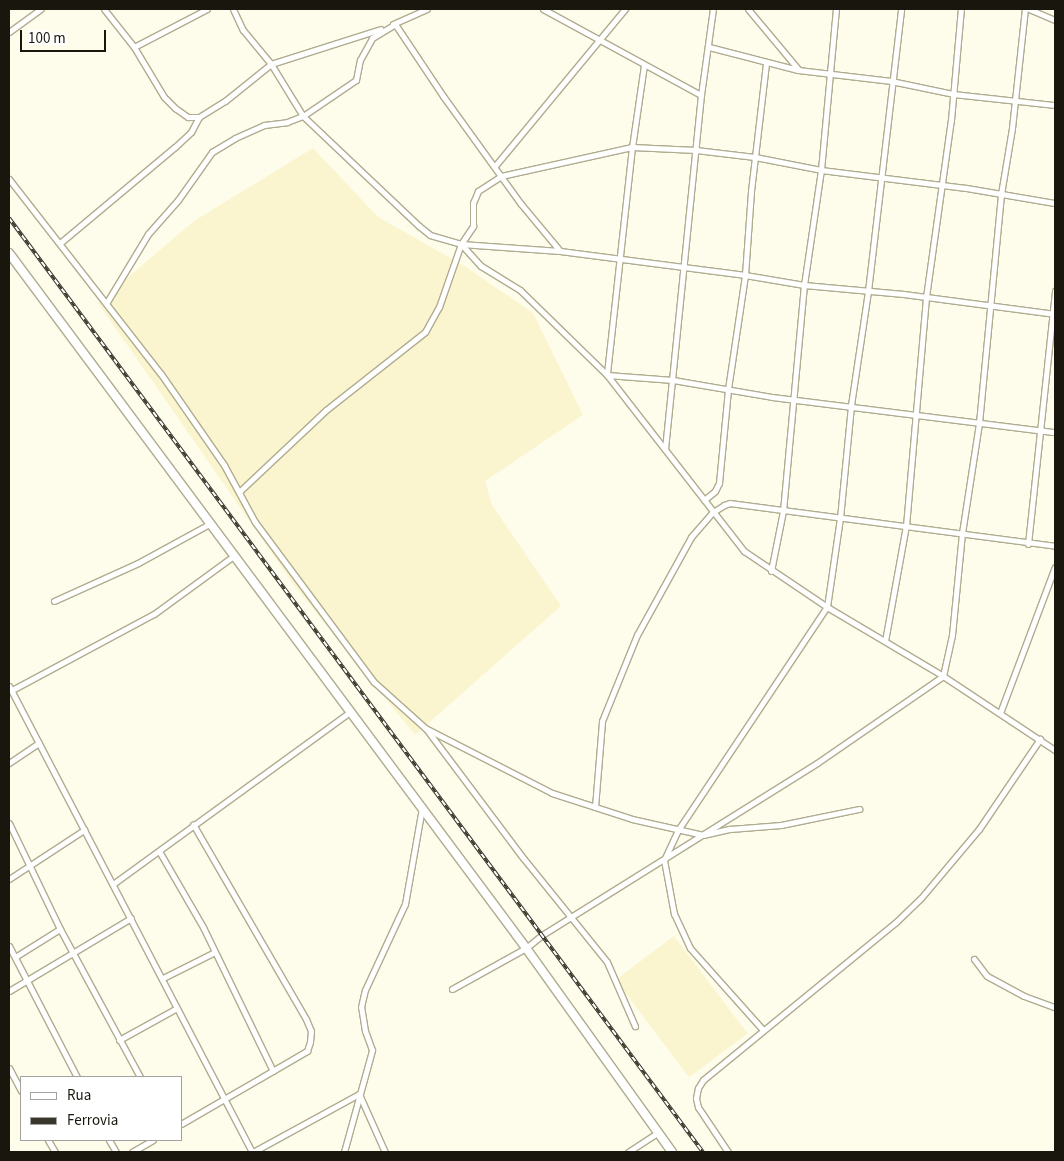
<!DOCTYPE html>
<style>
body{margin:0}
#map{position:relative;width:1064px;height:1161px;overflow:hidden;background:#fefcea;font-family:"Source Sans 3",sans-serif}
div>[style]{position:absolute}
.built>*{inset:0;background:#fbf5cf;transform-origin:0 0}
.roads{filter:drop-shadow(1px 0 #b0ac90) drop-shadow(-1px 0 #b0ac90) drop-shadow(0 1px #b0ac90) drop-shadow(0 -1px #b0ac90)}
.street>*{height:5px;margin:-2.5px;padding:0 2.5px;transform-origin:2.5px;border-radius:2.5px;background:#fff}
.secondary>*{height:8px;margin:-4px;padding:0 4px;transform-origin:4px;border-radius:4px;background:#fff}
.rail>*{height:4px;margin-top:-2px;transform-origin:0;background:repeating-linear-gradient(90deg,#fff 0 5.5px,#39372c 0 11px);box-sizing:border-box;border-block:1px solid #39372c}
span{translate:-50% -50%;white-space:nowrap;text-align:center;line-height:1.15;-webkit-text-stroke:4.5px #fff;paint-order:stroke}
.frame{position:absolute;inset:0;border:10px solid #19170d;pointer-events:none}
.legend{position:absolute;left:20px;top:1076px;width:162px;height:65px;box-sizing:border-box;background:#fff;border:1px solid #a3a29e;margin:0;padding:6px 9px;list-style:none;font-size:15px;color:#19170d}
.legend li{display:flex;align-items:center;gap:10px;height:25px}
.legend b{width:25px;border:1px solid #a3a29e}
.scale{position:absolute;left:20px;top:30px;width:86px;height:22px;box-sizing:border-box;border:2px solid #19170d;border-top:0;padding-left:6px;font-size:15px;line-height:18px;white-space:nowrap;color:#19170d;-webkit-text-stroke:4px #fff;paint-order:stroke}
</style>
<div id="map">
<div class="built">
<i style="clip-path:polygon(313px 148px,378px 217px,463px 265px,533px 313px,583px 415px,485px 481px,492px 505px,561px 606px,415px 735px,294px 585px,98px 303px,194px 221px)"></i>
<i style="left:674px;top:936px;width:122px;height:73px;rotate:53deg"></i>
</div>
<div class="roads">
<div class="street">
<i style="left:104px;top:9px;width:48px;rotate:51.7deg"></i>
<i style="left:134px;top:47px;width:58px;rotate:59deg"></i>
<i style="left:164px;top:97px;width:16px;rotate:45deg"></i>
<i style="left:175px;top:108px;width:16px;rotate:35deg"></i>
<i style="left:188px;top:117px;width:11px"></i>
<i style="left:199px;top:117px;width:31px;rotate:-32deg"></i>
<i style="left:225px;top:101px;width:59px;rotate:-38.8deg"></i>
<i style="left:271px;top:64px;width:115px;rotate:-17.7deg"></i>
<i style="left:233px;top:9px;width:23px;rotate:65deg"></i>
<i style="left:243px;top:30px;width:44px;rotate:50.5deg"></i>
<i style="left:271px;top:64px;width:61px;rotate:58.4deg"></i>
<i style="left:303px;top:116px;width:160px;rotate:43.5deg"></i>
<i style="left:419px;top:226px;width:14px;rotate:39deg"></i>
<i style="left:430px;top:235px;width:32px;rotate:16deg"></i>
<i style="left:461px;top:244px;width:30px;rotate:48deg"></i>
<i style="left:481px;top:266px;width:46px;rotate:31.6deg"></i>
<i style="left:520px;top:290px;width:122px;rotate:44.3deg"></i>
<i style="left:607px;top:375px;width:223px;rotate:52.1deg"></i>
<i style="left:744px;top:551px;width:100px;rotate:34deg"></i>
<i style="left:827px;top:607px;width:135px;rotate:30.7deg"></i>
<i style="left:943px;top:676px;width:134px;rotate:33.5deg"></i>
<i style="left:543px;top:9px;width:180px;rotate:28.6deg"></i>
<i style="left:748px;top:9px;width:78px;rotate:50.2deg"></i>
<i style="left:1029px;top:9px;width:28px;rotate:23deg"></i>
<i style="left:393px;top:24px;width:37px;rotate:-24deg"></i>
<i style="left:9px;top:32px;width:39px;rotate:-36deg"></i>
<i style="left:134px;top:47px;width:82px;rotate:-27.5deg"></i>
<i style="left:709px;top:47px;width:92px;rotate:14.5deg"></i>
<i style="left:798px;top:70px;width:94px;rotate:6.7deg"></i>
<i style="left:891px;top:81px;width:63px;rotate:11.8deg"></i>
<i style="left:953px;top:94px;width:103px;rotate:6.2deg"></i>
<i style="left:644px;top:65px;width:83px;rotate:98.3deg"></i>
<i style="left:632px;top:147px;width:229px;rotate:96.3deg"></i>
<i style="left:607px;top:375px;width:66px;rotate:4.3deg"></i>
<i style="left:673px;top:380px;width:100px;rotate:9.7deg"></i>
<i style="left:772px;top:397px;width:285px;rotate:7.1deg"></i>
<i style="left:495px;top:166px;width:204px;rotate:-50.4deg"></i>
<i style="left:9px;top:179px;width:247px;rotate:52.1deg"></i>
<i style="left:161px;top:374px;width:111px;rotate:55.3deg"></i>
<i style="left:224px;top:465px;width:65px;rotate:61.5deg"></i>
<i style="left:255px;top:522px;width:199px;rotate:53.4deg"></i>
<i style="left:374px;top:682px;width:69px;rotate:42deg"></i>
<i style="left:425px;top:728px;width:143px;rotate:27.1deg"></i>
<i style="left:552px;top:793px;width:84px;rotate:18deg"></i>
<i style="left:632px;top:819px;width:73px;rotate:12.7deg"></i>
<i style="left:703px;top:835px;width:28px;rotate:-13deg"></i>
<i style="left:730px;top:829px;width:51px;rotate:-4.5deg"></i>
<i style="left:781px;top:825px;width:80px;rotate:-11.6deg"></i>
<i style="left:60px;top:243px;width:150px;rotate:-39.9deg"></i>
<i style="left:175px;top:147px;width:22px;rotate:-43deg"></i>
<i style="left:191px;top:132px;width:17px;rotate:-62deg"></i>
<i style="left:461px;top:244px;width:99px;rotate:4deg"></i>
<i style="left:560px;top:251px;width:187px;rotate:7.4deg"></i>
<i style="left:745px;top:275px;width:60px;rotate:9.6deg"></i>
<i style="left:804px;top:285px;width:100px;rotate:5.1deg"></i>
<i style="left:904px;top:294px;width:152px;rotate:7.5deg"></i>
<i style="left:107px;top:302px;width:79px;rotate:-58.9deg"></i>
<i style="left:148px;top:234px;width:45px;rotate:-48.6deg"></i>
<i style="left:178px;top:200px;width:59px;rotate:-54.7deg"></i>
<i style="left:212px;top:152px;width:27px;rotate:-31deg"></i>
<i style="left:235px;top:138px;width:32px;rotate:-24deg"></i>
<i style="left:264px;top:125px;width:23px;rotate:-7deg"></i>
<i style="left:287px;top:122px;width:17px;rotate:-21deg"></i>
<i style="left:303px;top:116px;width:64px;rotate:-34.2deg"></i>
<i style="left:356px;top:80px;width:20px;rotate:-79deg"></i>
<i style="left:360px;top:60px;width:25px;rotate:-61deg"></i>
<i style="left:372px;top:38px;width:27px;rotate:-31deg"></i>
<i style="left:395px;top:24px;width:87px;rotate:56.3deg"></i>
<i style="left:443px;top:96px;width:133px;rotate:54.2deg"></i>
<i style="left:521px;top:204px;width:61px;rotate:50.3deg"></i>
<i style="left:665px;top:449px;width:356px;rotate:-84.2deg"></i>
<i style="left:701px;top:95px;width:87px;rotate:-82.1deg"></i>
<i style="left:240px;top:491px;width:118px;rotate:-43.3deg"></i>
<i style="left:326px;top:410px;width:126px;rotate:-38.2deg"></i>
<i style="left:425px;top:332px;width:29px;rotate:-61deg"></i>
<i style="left:439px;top:307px;width:67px;rotate:-70.8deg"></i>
<i style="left:461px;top:244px;width:22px;rotate:-56deg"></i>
<i style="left:473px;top:226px;width:23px;rotate:-90deg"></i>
<i style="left:473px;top:203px;width:13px;rotate:-67deg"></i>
<i style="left:478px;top:191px;width:27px;rotate:-33deg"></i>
<i style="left:501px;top:176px;width:134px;rotate:-12.5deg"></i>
<i style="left:632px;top:147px;width:64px;rotate:2.7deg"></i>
<i style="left:696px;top:150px;width:59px;rotate:6.8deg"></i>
<i style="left:755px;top:157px;width:67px;rotate:11.1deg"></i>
<i style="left:821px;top:170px;width:146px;rotate:7.1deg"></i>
<i style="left:966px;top:188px;width:90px;rotate:9.6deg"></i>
<i style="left:704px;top:500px;width:14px;rotate:-39deg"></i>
<i style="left:715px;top:491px;width:9px;rotate:-63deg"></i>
<i style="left:719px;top:483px;width:94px;rotate:-84.5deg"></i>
<i style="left:728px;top:389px;width:115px;rotate:-81.5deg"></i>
<i style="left:745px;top:275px;width:84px;rotate:-85.9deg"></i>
<i style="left:751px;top:191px;width:129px;rotate:-83.3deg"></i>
<i style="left:1028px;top:544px;width:255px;rotate:-83.9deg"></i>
<i style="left:771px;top:571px;width:61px;rotate:-78.7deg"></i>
<i style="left:783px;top:511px;width:227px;rotate:-84.7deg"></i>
<i style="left:804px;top:285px;width:116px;rotate:-81.6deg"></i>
<i style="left:821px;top:170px;width:162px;rotate:-84.7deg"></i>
<i style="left:54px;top:601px;width:92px;rotate:-24.3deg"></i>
<i style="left:138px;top:563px;width:83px;rotate:-28.7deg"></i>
<i style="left:885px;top:641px;width:117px;rotate:-79.7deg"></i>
<i style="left:906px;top:526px;width:230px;rotate:-85deg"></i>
<i style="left:926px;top:297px;width:179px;rotate:-82deg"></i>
<i style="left:951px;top:120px;width:111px;rotate:-84.9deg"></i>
<i style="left:9px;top:686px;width:526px;rotate:62.46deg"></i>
<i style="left:12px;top:690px;width:161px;rotate:-28.2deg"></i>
<i style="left:154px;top:614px;width:100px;rotate:-36.1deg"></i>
<i style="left:1000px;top:713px;width:156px;rotate:-69.4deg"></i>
<i style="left:427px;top:730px;width:161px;rotate:53.1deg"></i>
<i style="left:524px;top:859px;width:132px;rotate:51.1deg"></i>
<i style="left:607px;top:962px;width:70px;rotate:66.4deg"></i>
<i style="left:9px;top:763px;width:36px;rotate:-34deg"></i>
<i style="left:595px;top:807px;width:86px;rotate:-85.3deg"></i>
<i style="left:602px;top:721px;width:93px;rotate:-67.9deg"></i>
<i style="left:637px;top:635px;width:112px;rotate:-61.1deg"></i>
<i style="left:691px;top:537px;width:33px;rotate:-49deg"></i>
<i style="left:713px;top:512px;width:13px;rotate:-32deg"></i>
<i style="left:724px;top:505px;width:6px;rotate:-18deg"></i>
<i style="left:730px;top:503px;width:328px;rotate:7.5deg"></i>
<i style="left:9px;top:823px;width:118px;rotate:64.3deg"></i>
<i style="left:60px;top:929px;width:168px;rotate:61.6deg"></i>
<i style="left:159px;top:851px;width:88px;rotate:59.9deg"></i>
<i style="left:203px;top:927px;width:160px;rotate:64.1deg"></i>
<i style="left:9px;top:879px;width:90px;rotate:-33.2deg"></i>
<i style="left:113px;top:884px;width:291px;rotate:-36deg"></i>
<i style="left:9px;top:946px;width:148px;rotate:62.6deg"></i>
<i style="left:15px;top:957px;width:53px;rotate:-31.9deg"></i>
<i style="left:974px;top:959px;width:21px;rotate:53deg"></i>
<i style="left:987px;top:976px;width:42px;rotate:28.4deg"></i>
<i style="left:1024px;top:996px;width:33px;rotate:20deg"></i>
<i style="left:163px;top:978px;width:58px;rotate:-26.6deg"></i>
<i style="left:452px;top:989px;width:85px;rotate:-29deg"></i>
<i style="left:526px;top:948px;width:21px;rotate:-39deg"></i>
<i style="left:542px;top:935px;width:324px;rotate:-32deg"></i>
<i style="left:817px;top:763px;width:153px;rotate:-34.6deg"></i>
<i style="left:943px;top:676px;width:42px;rotate:-77.6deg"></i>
<i style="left:952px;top:635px;width:102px;rotate:-84.4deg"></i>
<i style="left:962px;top:533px;width:111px;rotate:-81.2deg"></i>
<i style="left:979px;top:423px;width:230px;rotate:-84.5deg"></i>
<i style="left:1001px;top:194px;width:67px;rotate:-80.5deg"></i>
<i style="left:1012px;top:128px;width:120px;rotate:-83.8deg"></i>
<i style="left:9px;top:991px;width:142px;rotate:-30.9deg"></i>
<i style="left:763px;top:1030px;width:110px;rotate:-131.7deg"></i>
<i style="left:690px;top:948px;width:38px;rotate:-115deg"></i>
<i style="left:674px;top:914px;width:55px;rotate:-100.5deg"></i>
<i style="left:664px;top:860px;width:33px;rotate:-65deg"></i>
<i style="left:678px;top:830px;width:268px;rotate:-56.3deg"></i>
<i style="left:827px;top:607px;width:90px;rotate:-81.7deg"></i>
<i style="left:840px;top:518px;width:114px;rotate:-84.4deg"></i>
<i style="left:851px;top:405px;width:115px;rotate:-81.5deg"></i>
<i style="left:868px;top:291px;width:284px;rotate:-83.3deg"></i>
<i style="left:119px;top:1040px;width:66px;rotate:-28.9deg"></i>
<i style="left:9px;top:1068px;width:26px;rotate:62deg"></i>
<i style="left:359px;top:1094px;width:64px;rotate:65.9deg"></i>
<i style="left:181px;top:1124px;width:146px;rotate:-30.1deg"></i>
<i style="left:307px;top:1051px;width:9px;rotate:-72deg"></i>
<i style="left:310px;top:1042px;width:11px;rotate:-85deg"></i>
<i style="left:311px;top:1031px;width:13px;rotate:-113deg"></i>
<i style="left:306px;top:1019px;width:225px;rotate:-120.1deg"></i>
<i style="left:48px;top:1140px;width:14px;rotate:60deg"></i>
<i style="left:109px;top:1140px;width:14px;rotate:60deg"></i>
<i style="left:132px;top:1152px;width:24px;rotate:-30deg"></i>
<i style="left:253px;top:1152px;width:121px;rotate:-28.7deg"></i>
<i style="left:344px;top:1152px;width:106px;rotate:-74.6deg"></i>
<i style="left:372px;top:1050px;width:20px;rotate:-110deg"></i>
<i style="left:365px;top:1031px;width:24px;rotate:-99deg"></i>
<i style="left:361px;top:1007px;width:17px;rotate:-77deg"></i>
<i style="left:365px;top:990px;width:95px;rotate:-65.1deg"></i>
<i style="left:405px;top:904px;width:97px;rotate:-80deg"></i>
<i style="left:628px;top:1152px;width:35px;rotate:-33deg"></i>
<i style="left:728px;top:1152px;width:54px;rotate:-123.7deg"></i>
<i style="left:698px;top:1107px;width:9px;rotate:-103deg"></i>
<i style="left:696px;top:1098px;width:10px;rotate:-79deg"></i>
<i style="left:698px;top:1088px;width:9px;rotate:-58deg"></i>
<i style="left:703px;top:1080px;width:248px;rotate:-39.3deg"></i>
<i style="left:895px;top:923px;width:36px;rotate:-44deg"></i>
<i style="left:921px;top:898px;width:90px;rotate:-50deg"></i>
<i style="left:979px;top:829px;width:109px;rotate:-55.9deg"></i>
</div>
<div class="secondary">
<i style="left:9px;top:253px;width:866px;rotate:53.35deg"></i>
<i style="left:526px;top:948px;width:251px;rotate:54.4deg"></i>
</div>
</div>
<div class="rail">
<i style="left:9px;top:218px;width:1164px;rotate:53.39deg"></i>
</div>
<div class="frame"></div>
<ul class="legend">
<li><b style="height:6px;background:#fff"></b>Rua</li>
<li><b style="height:6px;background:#39372c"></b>Ferrovia</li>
</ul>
<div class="scale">100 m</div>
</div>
